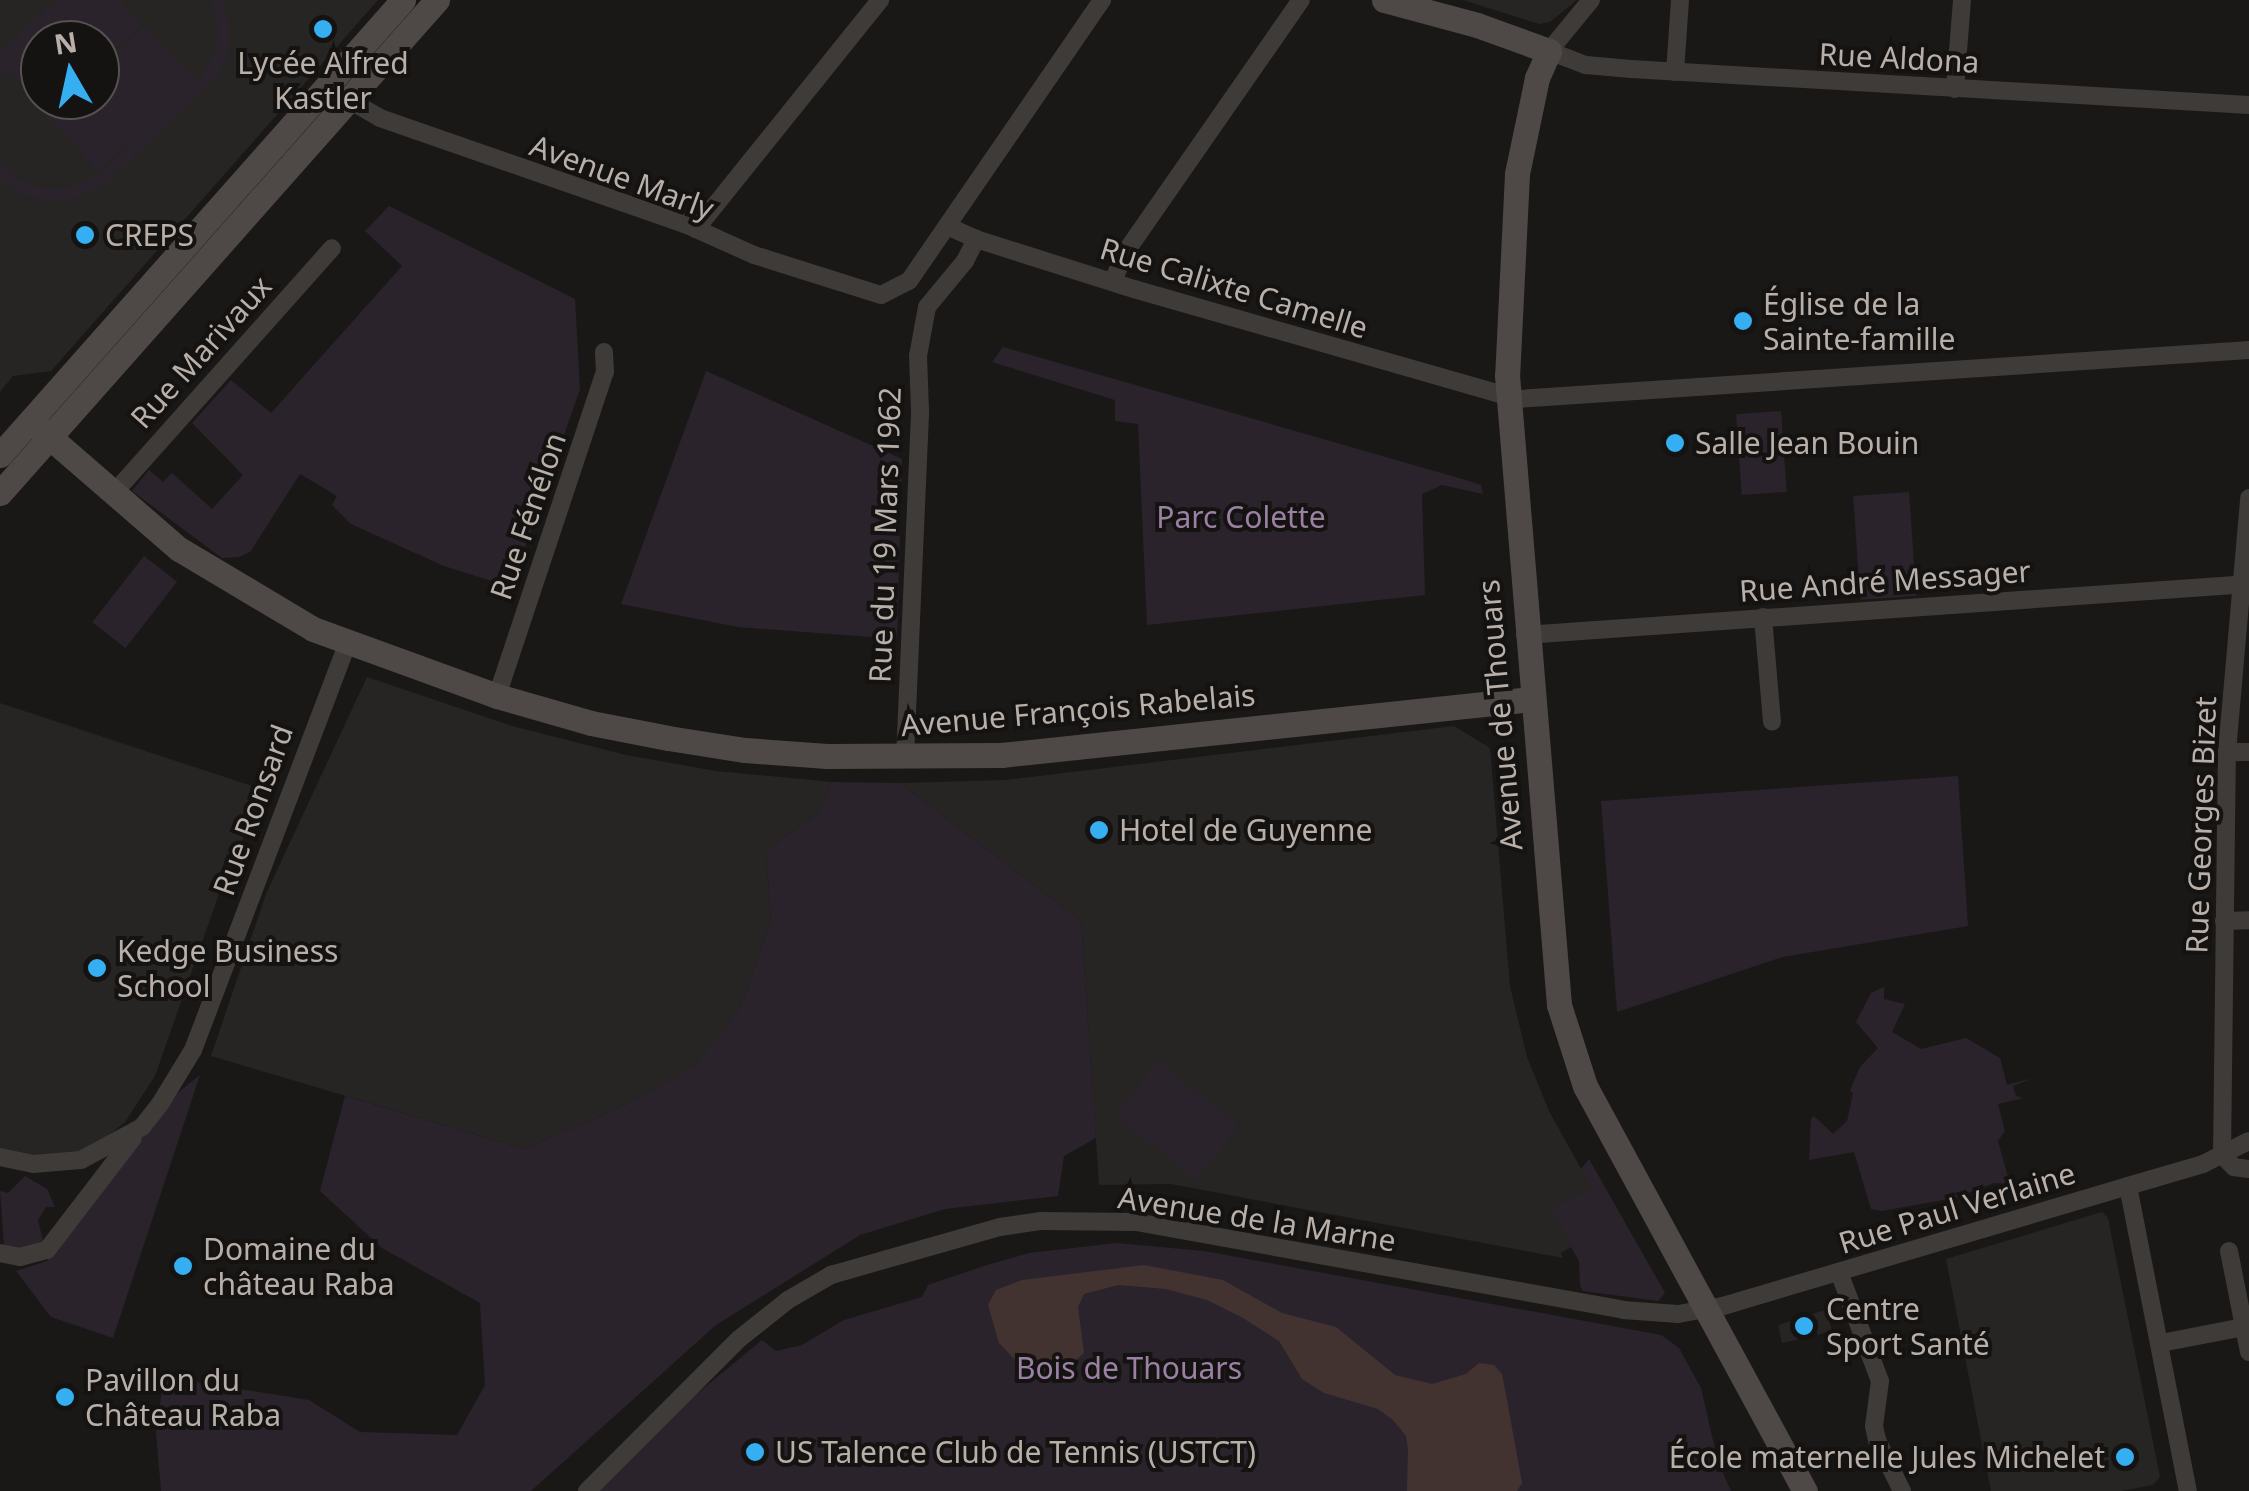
<!DOCTYPE html>
<meta charset="utf-8">
<style>
body{margin:0}
#map{position:relative;width:2249px;height:1491px;overflow:hidden;background:#191817;font-family:"Noto Sans",sans-serif}
div>[style]{position:absolute}
.built>*{inset:0;background:#262523}
.green>*{inset:0;background:#2a232c;transform-origin:0 0}
.water>*{inset:0;background:#423330}
.street>*{height:18px;margin:-9px;padding:0 9px;transform-origin:9px;border-radius:9px;background:#3e3b38}
.secondary>*{height:25px;margin:-12.5px;padding:0 12.5px;transform-origin:12.5px;border-radius:12.5px;background:#4e4946}
.dots>*{width:28px;height:28px;translate:-50% -50%;box-sizing:border-box;border:5px solid #141312;border-radius:50%}
span{translate:-50% -50%;white-space:nowrap;text-align:center;line-height:1.15;-webkit-text-stroke:8px #141312;paint-order:stroke}
.street-label{font-size:30px;color:#b9afa9}
.poi-label{font-size:30px;color:#b9afa9}
.left{translate:0 -50%;text-align:left}
.right{translate:-100% -50%;text-align:right}
.park-label{font-size:30px;color:#9b80a4}
.north{position:absolute;left:20px;top:20px;width:100px;height:100px;box-sizing:border-box;background:#141312;border:2px solid #56514e;border-radius:50%;rotate:351deg;font-size:28px;font-weight:700;line-height:40px;text-align:center;color:#b9afa9}
.north::after{content:'';display:block;margin:auto;width:35px;height:45px;background:#35aef2;clip-path:polygon(50% 0,100% 100%,50% 72%,0 100%)}
</style>
<div id="map">
<div class="built">
<i style="clip-path:polygon(evenodd,0 0,378px 0,51px 371px,13px 376px,0 392px,0 0,40px 40px,100px 40px,100px 100px,40px 100px,40px 40px)"></i>
<i style="clip-path:polygon(1463px 0,1577px 0,1550px 22px,1539px 24px)"></i>
<i style="clip-path:polygon(367px 677px,512px 726px,626px 755px,716px 771px,832px 782px,819px 812px,766px 851px,771px 921px,741px 1006px,698px 1065px,630px 1103px,524px 1149px,211px 1056px,266px 894px)"></i>
<i style="clip-path:polygon(0 703px,264px 790px,220px 891px,155px 1076px,125px 1122px,94px 1147px,67px 1155px,35px 1157px,0 1150px)"></i>
<i style="clip-path:polygon(1454px 726px,1490px 748px,1510px 986px,1527px 1057px,1549px 1111px,1615px 1230px,1579px 1261px,1571px 1247px,1561px 1253px,1563px 1258px,1171px 1184px,1099px 1185px,1081px 921px,900px 783px,1006px 780px)"></i>
<i style="clip-path:polygon(2102px 1212px,2108px 1218px,2160px 1477px,2153px 1485px,2121px 1491px,1991px 1491px,1946px 1259px)"></i>
<i style="clip-path:polygon(1825px 1310px,1832px 1330px,1818px 1335px,1815px 1328px,1803px 1332px,1805px 1338px,1782px 1343px,1778px 1325px)"></i>
</div>
<div class="green">
<i style="clip-path:polygon(57px 0,84px 0,14px 64px,40px 42px,40px 100px,60px 100px,48px 111px,8px 70px,0 79px,0 52px)"></i>
<i style="clip-path:polygon(86px 0,120px 0,142px 24px,100px 63px,100px 40px,43px 40px)"></i>
<i style="clip-path:polygon(210px 0,223px 0,230px 29px,228px 54px,217px 78px,107px 182px,83px 196px,55px 201px,27px 196px,0 180px,0 163px,21px 181px,43px 189px,67px 189px,99px 174px,173px 105px,98px 171px,48px 117px,66px 100px,100px 100px,100px 68px,145px 25px,199px 81px,217px 47px,218px 24px)"></i>
<i style="clip-path:polygon(389px 206px,575px 299px,580px 389px,511px 587px,444px 566px,351px 524px,332px 505px,337px 496px,300px 474px,250px 552px,239px 557px,222px 558px,132px 491px,149px 470px,163px 482px,172px 473px,212px 509px,243px 475px,192px 423px,231px 380px,271px 413px,402px 266px,365px 231px)"></i>
<i style="clip-path:polygon(1003px 347px,1469px 481px,1481px 485px,1483px 494px,1442px 485px,1422px 494px,1425px 595px,1147px 625px,1138px 424px,1115px 421px,1115px 400px,992px 362px)"></i>
<i style="clip-path:polygon(706px 371px,902px 459px,897px 639px,738px 627px,621px 604px)"></i>
<i style="left:1781px;top:411px;width:81px;height:45px;rotate:86deg"></i>
<i style="left:1909px;top:492px;width:104px;height:56px;rotate:86deg"></i>
<i style="left:144px;top:556px;width:42px;height:84px;rotate:38deg"></i>
<i style="clip-path:polygon(1958px 776px,1968px 926px,1782px 957px,1617px 1012px,1601px 801px)"></i>
<i style="clip-path:polygon(832px 782px,900px 783px,1081px 921px,1096px 1138px,1064px 1156px,1058px 1196px,945px 1209px,860px 1235px,716px 1325px,531px 1491px,161px 1491px,156px 1432px,164px 1377px,309px 1400px,360px 1432px,457px 1435px,485px 1385px,480px 1303px,382px 1248px,320px 1191px,345px 1096px,524px 1149px,630px 1103px,697px 1065px,741px 1006px,771px 921px,766px 851px,819px 812px)"></i>
<i style="clip-path:polygon(1884px 987px,1884px 999px,1905px 1004px,1892px 1032px,1921px 1049px,1966px 1038px,2000px 1058px,2007px 1085px,2033px 1078px,2013px 1086px,2016px 1096px,2023px 1098px,1998px 1104px,2005px 1131px,1998px 1141px,2010px 1184px,1994px 1183px,1954px 1198px,1882px 1211px,1871px 1209px,1854px 1152px,1809px 1160px,1811px 1119px,1814px 1116px,1833px 1134px,1847px 1121px,1853px 1093px,1850px 1090px,1860px 1067px,1878px 1048px,1856px 1022px,1871px 993px)"></i>
<i style="left:1158px;top:1062px;width:103px;height:69px;rotate:38deg"></i>
<i style="clip-path:polygon(200px 1075px,113px 1338px,51px 1317px,16px 1271px,47px 1261px,172px 1097px)"></i>
<i style="clip-path:polygon(1589px 1159px,1665px 1293px,1658px 1301px,1583px 1291px,1580px 1285px,1579px 1261px,1551px 1208px,1592px 1189px,1581px 1169px)"></i>
<i style="clip-path:polygon(25px 1176px,47px 1189px,55px 1207px,46px 1207px,38px 1220px,43px 1241px,23px 1249px,4px 1245px,0 1191px,8px 1193px)"></i>
<i style="clip-path:polygon(1117px 1243px,1204px 1251px,1661px 1335px,1679px 1348px,1701px 1388px,1718px 1462px,1731px 1491px,579px 1491px,762px 1340px,776px 1351px,802px 1345px,844px 1320px,922px 1297px,928px 1285px,987px 1265px,1029px 1253px)"></i>
</div>
<div class="water">
<i style="clip-path:polygon(1144px 1265px,1223px 1280px,1282px 1313px,1336px 1327px,1395px 1375px,1432px 1384px,1466px 1374px,1479px 1363px,1494px 1365px,1502px 1374px,1507px 1400px,1522px 1483px,1517px 1491px,1407px 1491px,1408px 1449px,1406px 1436px,1393px 1420px,1378px 1409px,1324px 1393px,1302px 1379px,1279px 1341px,1243px 1318px,1207px 1300px,1166px 1289px,1118px 1285px,1084px 1294px,1078px 1307px,1084px 1353px,1062px 1373px,1021px 1366px,999px 1343px,988px 1305px,996px 1290px,1022px 1280px)"></i>
</div>
<div class="street">
<i style="left:1591px;top:0;width:66px;rotate:129.5deg"></i>
<i style="left:1549px;top:51px;width:40px;rotate:21deg"></i>
<i style="left:1586px;top:65px;width:45px;rotate:5.1deg"></i>
<i style="left:1631px;top:69px;width:619px;rotate:3.33deg"></i>
<i style="left:1675px;top:72px;width:72px;rotate:-86deg"></i>
<i style="left:1955px;top:89px;width:89px;rotate:-85.5deg"></i>
<i style="left:349px;top:100px;width:36px;rotate:30deg"></i>
<i style="left:380px;top:118px;width:323px;rotate:19.2deg"></i>
<i style="left:685px;top:224px;width:76px;rotate:24.2deg"></i>
<i style="left:754px;top:255px;width:133px;rotate:17.5deg"></i>
<i style="left:881px;top:295px;width:31px;rotate:-27deg"></i>
<i style="left:909px;top:281px;width:341px;rotate:-55.5deg"></i>
<i style="left:947px;top:226px;width:32px;rotate:24deg"></i>
<i style="left:976px;top:239px;width:166px;rotate:17.6deg"></i>
<i style="left:1134px;top:289px;width:399px;rotate:16deg"></i>
<i style="left:1518px;top:399px;width:733px;rotate:-3.83deg"></i>
<i style="left:696px;top:229px;width:294px;rotate:-51.2deg"></i>
<i style="left:1113px;top:281px;width:30px;rotate:-67deg"></i>
<i style="left:1125px;top:253px;width:308px;rotate:-55.2deg"></i>
<i style="left:113px;top:494px;width:329px;rotate:-48.3deg"></i>
<i style="left:1763px;top:617px;width:105px;rotate:85.1deg"></i>
<i style="left:1525px;top:635px;width:726px;rotate:-4.03deg"></i>
<i style="left:497px;top:696px;width:342px;rotate:-71.6deg"></i>
<i style="left:605px;top:372px;width:20px;rotate:-93deg"></i>
<i style="left:2227px;top:752px;width:22px"></i>
<i style="left:905px;top:758px;width:348px;rotate:-87.5deg"></i>
<i style="left:920px;top:410px;width:54px;rotate:-92.1deg"></i>
<i style="left:918px;top:356px;width:50px;rotate:-79.6deg"></i>
<i style="left:927px;top:307px;width:60px;rotate:-50.4deg"></i>
<i style="left:965px;top:261px;width:25px;rotate:-63deg"></i>
<i style="left:2224px;top:921px;width:25px;rotate:-2deg"></i>
<i style="left:2222px;top:1155px;width:403px;rotate:-89.3deg"></i>
<i style="left:2227px;top:752px;width:255px;rotate:-85deg"></i>
<i style="left:2222px;top:1155px;width:17px;rotate:45deg"></i>
<i style="left:2234px;top:1167px;width:15px;rotate:8deg"></i>
<i style="left:0;top:1157px;width:34px;rotate:12deg"></i>
<i style="left:33px;top:1164px;width:48px;rotate:-4.8deg"></i>
<i style="left:81px;top:1160px;width:69px;rotate:-28.4deg"></i>
<i style="left:142px;top:1127px;width:29px;rotate:-52deg"></i>
<i style="left:160px;top:1104px;width:63px;rotate:-58.6deg"></i>
<i style="left:193px;top:1050px;width:436px;rotate:-69.2deg"></i>
<i style="left:2128px;top:1186px;width:311px;rotate:78.9deg"></i>
<i style="left:2229px;top:1251px;width:103px;rotate:78.8deg"></i>
<i style="left:0;top:1253px;width:20px;rotate:11deg"></i>
<i style="left:20px;top:1257px;width:28px;rotate:-15deg"></i>
<i style="left:47px;top:1250px;width:141px;rotate:-52.5deg"></i>
<i style="left:1839px;top:1272px;width:116px;rotate:69.4deg"></i>
<i style="left:1880px;top:1381px;width:45px;rotate:97.6deg"></i>
<i style="left:1874px;top:1426px;width:14px;rotate:78deg"></i>
<i style="left:1877px;top:1440px;width:57px;rotate:63.9deg"></i>
<i style="left:2161px;top:1343px;width:85px;rotate:-10.9deg"></i>
<i style="left:587px;top:1491px;width:215px;rotate:-45deg"></i>
<i style="left:739px;top:1339px;width:63px;rotate:-38.5deg"></i>
<i style="left:788px;top:1300px;width:50px;rotate:-30.2deg"></i>
<i style="left:831px;top:1275px;width:176px;rotate:-15.9deg"></i>
<i style="left:1000px;top:1227px;width:40px;rotate:-8.5deg"></i>
<i style="left:1040px;top:1221px;width:96px;rotate:0.6deg"></i>
<i style="left:1136px;top:1222px;width:495px;rotate:10.2deg"></i>
<i style="left:1623px;top:1310px;width:55px;rotate:4.2deg"></i>
<i style="left:1678px;top:1314px;width:46px;rotate:-10.1deg"></i>
<i style="left:1723px;top:1306px;width:422px;rotate:-16.5deg"></i>
<i style="left:2128px;top:1186px;width:78px;rotate:-16.3deg"></i>
<i style="left:2203px;top:1164px;width:51px;rotate:-26.6deg"></i>
</div>
<div class="secondary">
<i style="left:1384px;top:0;width:96px;rotate:15deg"></i>
<i style="left:1477px;top:25px;width:77px;rotate:19.9deg"></i>
<i style="left:1549px;top:51px;width:30px;rotate:114deg"></i>
<i style="left:1537px;top:78px;width:98px;rotate:101.8deg"></i>
<i style="left:1517px;top:174px;width:201px;rotate:92.8deg"></i>
<i style="left:1507px;top:375px;width:632px;rotate:85.28deg"></i>
<i style="left:1559px;top:1005px;width:85px;rotate:72.2deg"></i>
<i style="left:1585px;top:1086px;width:461px;rotate:61.5deg"></i>
<i style="left:31px;top:421px;width:196px;rotate:40.9deg"></i>
<i style="left:179px;top:549px;width:156px;rotate:30.8deg"></i>
<i style="left:313px;top:629px;width:196px;rotate:20deg"></i>
<i style="left:497px;top:696px;width:98px;rotate:16deg"></i>
<i style="left:591px;top:723px;width:78px;rotate:11deg"></i>
<i style="left:668px;top:738px;width:78px;rotate:8.9deg"></i>
<i style="left:745px;top:750px;width:82px;rotate:4.2deg"></i>
<i style="left:827px;top:756px;width:174px;rotate:-0.3deg"></i>
<i style="left:1001px;top:755px;width:533px;rotate:-6.03deg"></i>
<i style="left:0;top:455px;width:608px;rotate:-48.47deg"></i>
<i style="left:0;top:493px;width:659px;rotate:-48.45deg"></i>
</div>
<div class="dots">
<i style="left:323px;top:29px;background:#35aef2"></i>
<i style="left:85px;top:235px;background:#35aef2"></i>
<i style="left:1743px;top:321px;background:#35aef2"></i>
<i style="left:1675px;top:443px;background:#35aef2"></i>
<i style="left:1099px;top:830px;background:#35aef2"></i>
<i style="left:97px;top:968px;background:#35aef2"></i>
<i style="left:183px;top:1266px;background:#35aef2"></i>
<i style="left:1804px;top:1326px;background:#35aef2"></i>
<i style="left:65px;top:1397px;background:#35aef2"></i>
<i style="left:755px;top:1452px;background:#35aef2"></i>
<i style="left:2125px;top:1457px;background:#35aef2"></i>
</div>
<div class="street-label">
<span style="left:1899px;top:58px;rotate:3deg">Rue Aldona</span>
<span style="left:622px;top:177px;rotate:20deg">Avenue Marly</span>
<span style="left:1234px;top:288px;rotate:17deg">Rue Calixte Camelle</span>
<span style="left:201px;top:352px;rotate:-48deg">Rue Marivaux</span>
<span style="left:528px;top:516px;rotate:-71deg">Rue Fénélon</span>
<span style="left:885px;top:535px;rotate:-88deg">Rue du 19 Mars 1962</span>
<span style="left:1885px;top:581px;rotate:-4deg">Rue André Messager</span>
<span style="left:1078px;top:710px;rotate:-5deg">Avenue François Rabelais</span>
<span style="left:1500px;top:715px;rotate:-95deg">Avenue de Thouars</span>
<span style="left:253px;top:810px;rotate:-70deg">Rue Ronsard</span>
<span style="left:2201px;top:825px;rotate:-88deg">Rue Georges Bizet</span>
<span style="left:1957px;top:1208px;rotate:-17deg">Rue Paul Verlaine</span>
<span style="left:1257px;top:1219px;rotate:9deg">Avenue de la Marne</span>
</div>
<div class="poi-label">
<span style="left:323px;top:80px">Lycée Alfred<br>Kastler</span>
<span class="left" style="left:105px;top:235px">CREPS</span>
<span class="left" style="left:1763px;top:321px">Église de la<br>Sainte-famille</span>
<span class="left" style="left:1695px;top:443px">Salle Jean Bouin</span>
<span class="left" style="left:1119px;top:830px">Hotel de Guyenne</span>
<span class="left" style="left:117px;top:968px">Kedge Business<br>School</span>
<span class="left" style="left:203px;top:1266px">Domaine du<br>château Raba</span>
<span class="left" style="left:1826px;top:1326px">Centre<br>Sport Santé</span>
<span class="left" style="left:85px;top:1397px">Pavillon du<br>Château Raba</span>
<span class="left" style="left:775px;top:1452px">US Talence Club de Tennis (USTCT)</span>
<span class="right" style="left:2105px;top:1457px">École maternelle Jules Michelet</span>
</div>
<div class="park-label">
<span style="left:1241px;top:517px">Parc Colette</span>
<span style="left:1129px;top:1368px">Bois de Thouars</span>
</div>
<div class="north">N</div>
</div>
